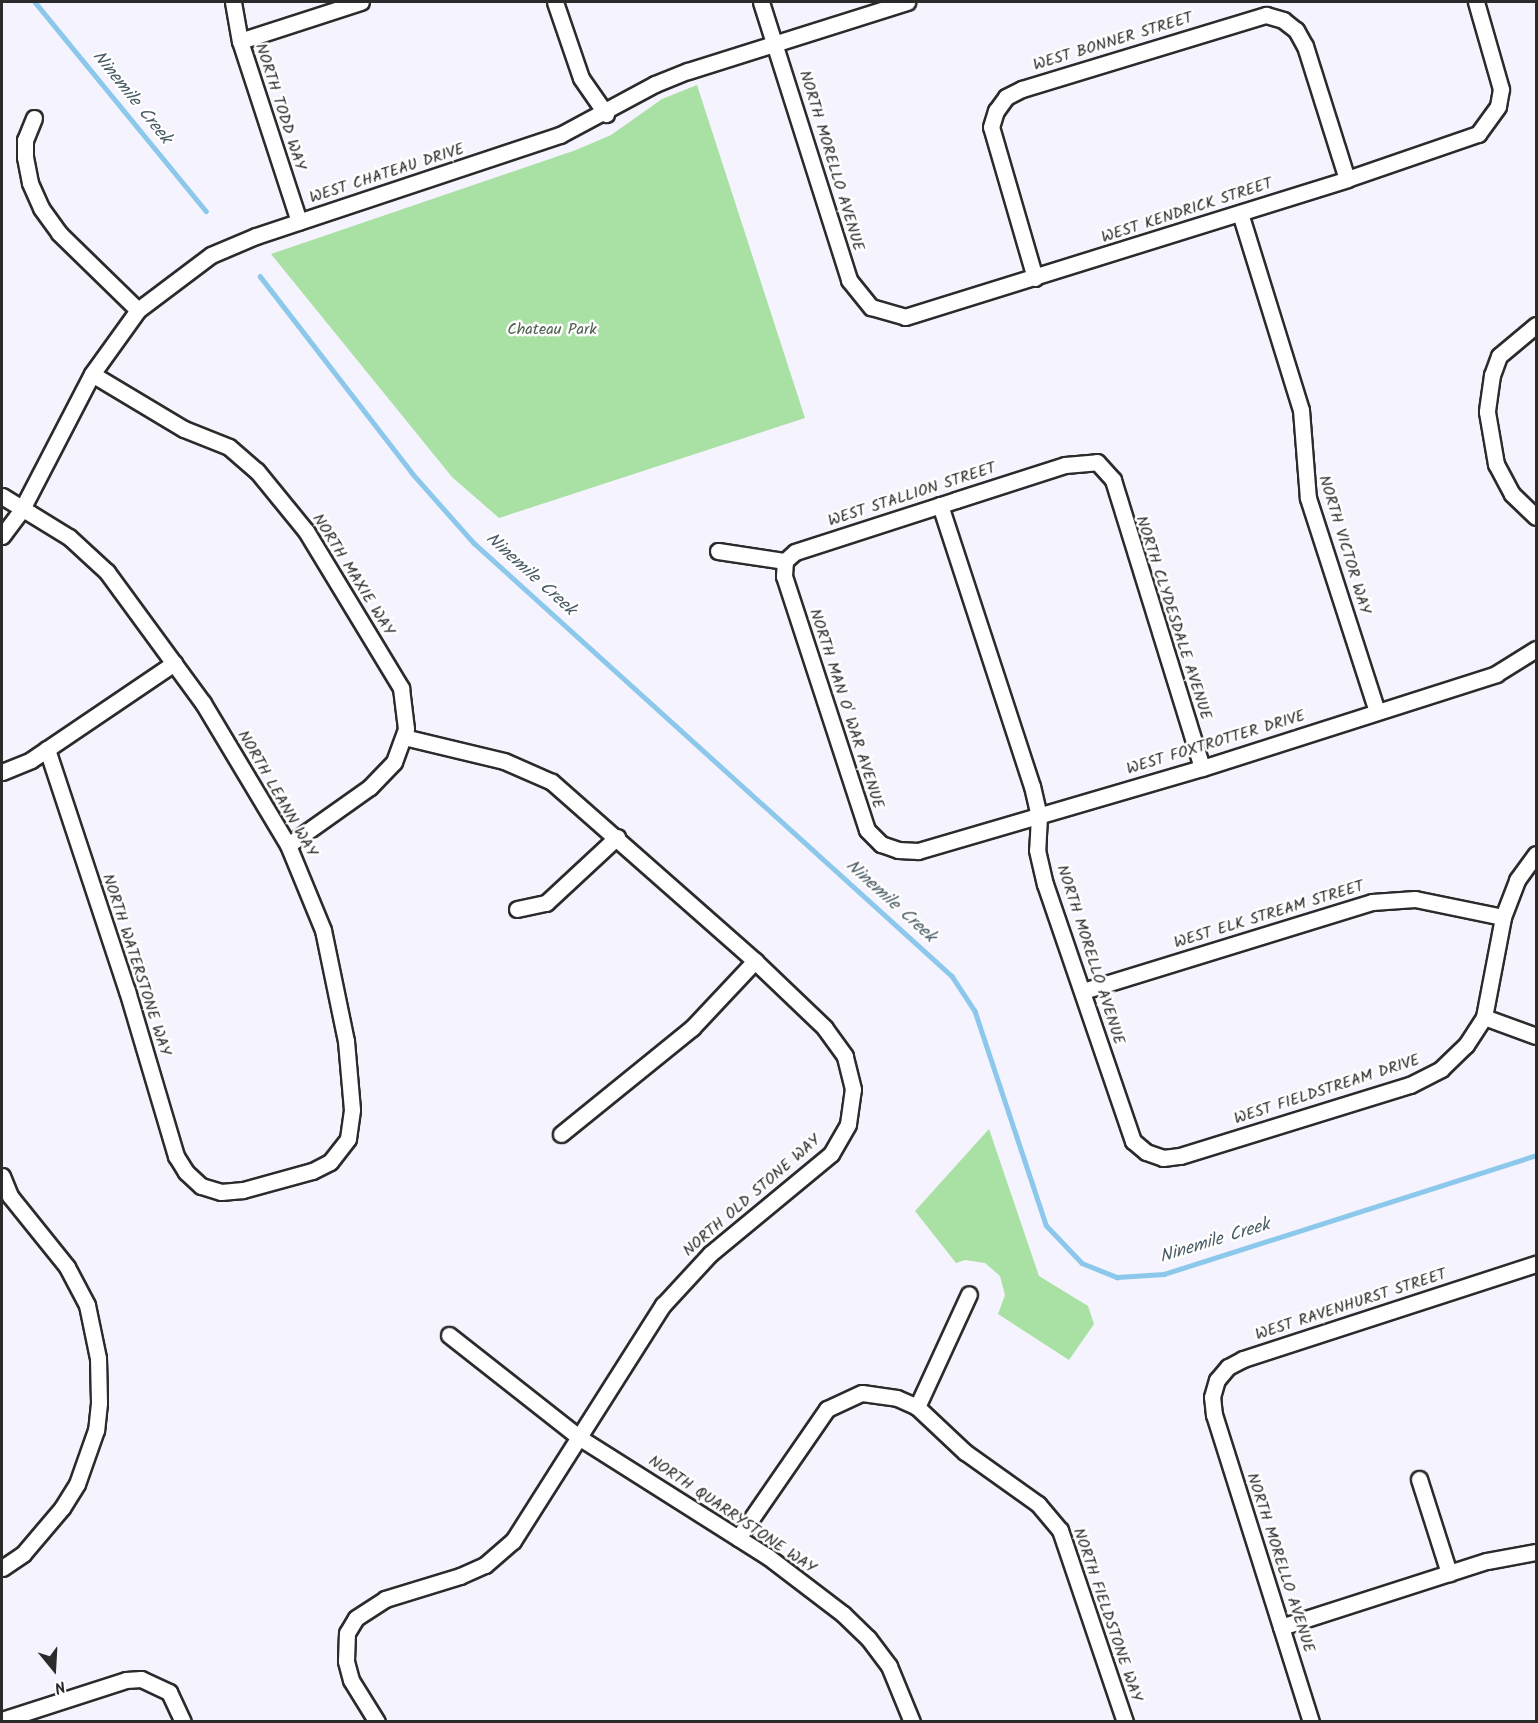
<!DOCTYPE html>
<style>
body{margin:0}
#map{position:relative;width:1538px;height:1723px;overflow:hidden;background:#f5f3fd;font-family:Kalam,sans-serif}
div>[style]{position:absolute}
.green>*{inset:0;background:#a9e0a4}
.stream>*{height:4.5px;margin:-2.25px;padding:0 2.25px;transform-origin:2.25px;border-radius:2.25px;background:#8cc8ec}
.roads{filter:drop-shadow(2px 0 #2b2b2b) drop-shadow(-2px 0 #2b2b2b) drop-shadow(0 2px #2b2b2b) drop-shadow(0 -2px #2b2b2b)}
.minor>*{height:15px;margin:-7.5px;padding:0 7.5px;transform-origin:7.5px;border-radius:7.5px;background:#fff}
span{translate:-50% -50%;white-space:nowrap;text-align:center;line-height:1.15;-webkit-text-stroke:5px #fff;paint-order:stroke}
.street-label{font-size:16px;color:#2b2b2b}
.park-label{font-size:16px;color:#51614f}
.water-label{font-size:18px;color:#485a65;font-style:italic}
.frame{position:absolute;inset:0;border:3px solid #2b2b2b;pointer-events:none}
.north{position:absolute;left:24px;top:1639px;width:60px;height:60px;-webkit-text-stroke:4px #fff;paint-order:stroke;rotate:162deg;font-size:16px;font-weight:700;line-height:24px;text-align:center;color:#2b2b2b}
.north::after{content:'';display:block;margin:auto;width:21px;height:27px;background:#2b2b2b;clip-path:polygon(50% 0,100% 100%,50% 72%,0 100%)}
</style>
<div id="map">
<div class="green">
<i style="clip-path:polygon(697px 85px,805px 418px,499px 518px,452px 477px,271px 254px,576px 150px,611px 135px,662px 99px)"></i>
<i style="clip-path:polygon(989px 1129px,1039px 1276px,1088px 1306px,1094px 1324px,1069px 1360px,998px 1314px,1005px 1295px,1000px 1276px,985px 1263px,965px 1260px,956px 1263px,915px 1211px)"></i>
</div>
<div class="stream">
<i style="left:35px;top:2px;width:270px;rotate:50.7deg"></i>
<i style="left:260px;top:276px;width:249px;rotate:52.3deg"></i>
<i style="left:412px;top:473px;width:94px;rotate:48.5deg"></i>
<i style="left:474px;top:543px;width:645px;rotate:42.17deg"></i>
<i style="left:952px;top:976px;width:42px;rotate:56.7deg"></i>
<i style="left:975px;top:1011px;width:225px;rotate:71.6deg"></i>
<i style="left:1046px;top:1225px;width:52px;rotate:46.5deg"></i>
<i style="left:1082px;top:1263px;width:38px;rotate:22deg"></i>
<i style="left:1117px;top:1277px;width:47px;rotate:-3.7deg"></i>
<i style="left:1164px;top:1274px;width:391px;rotate:-17.7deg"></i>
</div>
<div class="roads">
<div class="minor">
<i style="left:233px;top:2px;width:40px;rotate:80deg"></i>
<i style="left:240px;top:41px;width:190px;rotate:71.9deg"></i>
<i style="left:555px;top:2px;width:80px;rotate:71.1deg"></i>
<i style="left:581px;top:78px;width:44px;rotate:55.2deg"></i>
<i style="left:761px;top:2px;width:292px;rotate:72.4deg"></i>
<i style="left:849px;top:280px;width:35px;rotate:51deg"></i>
<i style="left:871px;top:307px;width:35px;rotate:16deg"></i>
<i style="left:905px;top:317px;width:463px;rotate:-17.3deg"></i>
<i style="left:1347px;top:179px;width:139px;rotate:-19deg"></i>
<i style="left:1478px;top:134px;width:34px;rotate:-54deg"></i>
<i style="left:1498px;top:106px;width:17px;rotate:-80deg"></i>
<i style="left:1501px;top:89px;width:91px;rotate:-106deg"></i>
<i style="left:240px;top:41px;width:127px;rotate:-17.9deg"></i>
<i style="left:34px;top:118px;width:24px;rotate:112deg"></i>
<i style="left:25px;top:140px;width:17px;rotate:90deg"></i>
<i style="left:25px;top:157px;width:26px;rotate:79deg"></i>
<i style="left:30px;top:183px;width:27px;rotate:66deg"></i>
<i style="left:41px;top:208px;width:31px;rotate:54deg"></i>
<i style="left:59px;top:233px;width:110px;rotate:44.3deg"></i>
<i style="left:1240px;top:213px;width:206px;rotate:72.8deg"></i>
<i style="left:1301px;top:410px;width:88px;rotate:85.5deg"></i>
<i style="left:1308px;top:498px;width:224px;rotate:72.1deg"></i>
<i style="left:1035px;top:278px;width:157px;rotate:-106.2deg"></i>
<i style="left:991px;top:127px;width:17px;rotate:-73deg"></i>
<i style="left:996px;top:111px;width:17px;rotate:-54deg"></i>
<i style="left:1006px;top:97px;width:18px;rotate:-27deg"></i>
<i style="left:1022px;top:89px;width:255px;rotate:-16.9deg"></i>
<i style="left:1266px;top:15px;width:18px;rotate:16deg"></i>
<i style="left:1283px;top:20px;width:16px;rotate:38deg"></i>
<i style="left:1296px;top:30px;width:18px;rotate:61deg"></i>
<i style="left:1305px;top:46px;width:139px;rotate:72.5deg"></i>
<i style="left:1536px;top:325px;width:48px;rotate:140deg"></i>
<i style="left:1499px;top:356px;width:20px;rotate:110deg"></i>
<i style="left:1492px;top:375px;width:37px;rotate:98deg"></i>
<i style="left:1487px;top:412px;width:53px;rotate:80.2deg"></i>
<i style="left:1496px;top:464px;width:34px;rotate:62deg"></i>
<i style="left:1512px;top:494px;width:33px;rotate:44deg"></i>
<i style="left:92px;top:374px;width:107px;rotate:30.9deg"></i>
<i style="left:184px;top:429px;width:48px;rotate:21.8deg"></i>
<i style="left:229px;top:447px;width:37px;rotate:41deg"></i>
<i style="left:257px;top:471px;width:77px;rotate:50.8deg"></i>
<i style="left:306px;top:531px;width:184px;rotate:58.8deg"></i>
<i style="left:401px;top:688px;width:41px;rotate:83deg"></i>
<i style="left:406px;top:729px;width:35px;rotate:110deg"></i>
<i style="left:394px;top:762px;width:35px;rotate:134deg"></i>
<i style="left:370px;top:787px;width:100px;rotate:144.7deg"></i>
<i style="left:2px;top:496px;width:79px;rotate:31.5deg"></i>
<i style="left:69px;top:537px;width:52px;rotate:42.6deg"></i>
<i style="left:107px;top:572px;width:162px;rotate:53.8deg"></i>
<i style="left:203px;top:703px;width:165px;rotate:59.1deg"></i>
<i style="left:288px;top:845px;width:92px;rotate:67.6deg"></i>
<i style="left:323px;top:930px;width:113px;rotate:78.3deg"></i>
<i style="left:346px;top:1041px;width:69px;rotate:85deg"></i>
<i style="left:352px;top:1110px;width:29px;rotate:98deg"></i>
<i style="left:348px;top:1139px;width:29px;rotate:128deg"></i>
<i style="left:330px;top:1162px;width:20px;rotate:153deg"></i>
<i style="left:312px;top:1171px;width:72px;rotate:164.6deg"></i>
<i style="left:243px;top:1190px;width:22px;rotate:175deg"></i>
<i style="left:221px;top:1192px;width:21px;rotate:-163deg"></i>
<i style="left:201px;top:1186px;width:21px;rotate:-137deg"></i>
<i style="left:186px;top:1172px;width:19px;rotate:-122deg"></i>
<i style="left:176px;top:1156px;width:172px;rotate:-106.5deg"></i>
<i style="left:127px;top:991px;width:255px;rotate:-108.3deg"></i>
<i style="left:940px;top:505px;width:296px;rotate:71.9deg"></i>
<i style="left:1032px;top:786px;width:31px;rotate:77deg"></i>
<i style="left:1039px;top:816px;width:34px;rotate:93deg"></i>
<i style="left:1037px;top:850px;width:35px;rotate:77deg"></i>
<i style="left:1045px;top:884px;width:272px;rotate:71.1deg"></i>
<i style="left:1133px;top:1141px;width:17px;rotate:40deg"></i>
<i style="left:1146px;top:1152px;width:18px;rotate:19deg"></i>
<i style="left:1163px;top:1158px;width:17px;rotate:-7deg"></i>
<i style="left:1180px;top:1156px;width:241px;rotate:-17.2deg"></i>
<i style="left:1410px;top:1085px;width:35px;rotate:-27deg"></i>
<i style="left:1441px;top:1069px;width:35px;rotate:-44deg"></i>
<i style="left:1466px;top:1045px;width:33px;rotate:-57deg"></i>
<i style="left:1484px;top:1017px;width:102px;rotate:-79.2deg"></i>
<i style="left:1503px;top:917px;width:40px;rotate:-69deg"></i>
<i style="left:1517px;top:880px;width:32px;rotate:-54deg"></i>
<i style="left:2px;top:536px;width:34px;rotate:-53deg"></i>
<i style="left:22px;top:509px;width:152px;rotate:-62.6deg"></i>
<i style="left:92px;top:374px;width:79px;rotate:-54.3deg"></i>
<i style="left:138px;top:310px;width:91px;rotate:-37deg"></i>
<i style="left:211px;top:255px;width:49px;rotate:-22.9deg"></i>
<i style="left:256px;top:236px;width:320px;rotate:-18.4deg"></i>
<i style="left:560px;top:135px;width:108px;rotate:-28.2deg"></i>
<i style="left:655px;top:84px;width:35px;rotate:-22deg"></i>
<i style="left:688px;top:71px;width:230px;rotate:-17.5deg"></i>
<i style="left:718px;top:551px;width:68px;rotate:8.5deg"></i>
<i style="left:785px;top:561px;width:13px;rotate:-42deg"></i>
<i style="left:795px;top:552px;width:169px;rotate:-17.9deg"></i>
<i style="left:956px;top:500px;width:114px;rotate:-17.8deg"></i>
<i style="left:1065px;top:465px;width:32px;rotate:-5deg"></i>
<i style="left:1097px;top:462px;width:24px;rotate:48deg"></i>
<i style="left:1113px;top:480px;width:301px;rotate:72.8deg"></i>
<i style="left:785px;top:561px;width:15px;rotate:94deg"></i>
<i style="left:784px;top:576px;width:267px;rotate:71.9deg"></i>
<i style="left:867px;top:830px;width:20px;rotate:45deg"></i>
<i style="left:881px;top:844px;width:18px;rotate:19deg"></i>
<i style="left:898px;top:850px;width:20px;rotate:3deg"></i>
<i style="left:918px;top:851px;width:296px;rotate:-16.3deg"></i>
<i style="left:1202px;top:768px;width:309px;rotate:-17.7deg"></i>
<i style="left:1496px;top:674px;width:47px;rotate:-32deg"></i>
<i style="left:2px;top:772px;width:31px;rotate:-22deg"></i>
<i style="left:31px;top:760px;width:173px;rotate:-34.1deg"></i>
<i style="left:517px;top:909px;width:30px;rotate:-12deg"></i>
<i style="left:546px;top:903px;width:97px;rotate:-42.9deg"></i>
<i style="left:1083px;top:991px;width:302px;rotate:-17.1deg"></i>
<i style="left:1372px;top:902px;width:43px;rotate:-4deg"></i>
<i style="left:1415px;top:899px;width:90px;rotate:11.6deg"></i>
<i style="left:1484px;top:1017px;width:55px;rotate:20.1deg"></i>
<i style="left:561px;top:1134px;width:169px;rotate:-39deg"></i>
<i style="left:692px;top:1028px;width:92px;rotate:-46.8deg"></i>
<i style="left:2px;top:1176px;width:22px;rotate:68deg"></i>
<i style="left:10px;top:1196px;width:91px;rotate:51.2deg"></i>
<i style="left:67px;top:1267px;width:43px;rotate:62.2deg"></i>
<i style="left:87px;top:1305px;width:54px;rotate:78.3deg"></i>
<i style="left:98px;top:1358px;width:45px;rotate:88.7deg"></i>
<i style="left:99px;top:1403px;width:27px;rotate:96deg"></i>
<i style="left:96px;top:1430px;width:57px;rotate:109.4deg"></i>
<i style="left:77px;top:1484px;width:28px;rotate:122deg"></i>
<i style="left:62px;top:1508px;width:60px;rotate:130.3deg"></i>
<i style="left:23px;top:1554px;width:25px;rotate:146deg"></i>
<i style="left:449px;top:1335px;width:167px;rotate:38.2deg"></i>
<i style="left:580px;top:1438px;width:221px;rotate:32.3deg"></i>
<i style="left:767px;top:1556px;width:96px;rotate:37.3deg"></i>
<i style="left:843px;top:1614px;width:35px;rotate:44deg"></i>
<i style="left:868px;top:1638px;width:35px;rotate:53deg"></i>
<i style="left:889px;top:1666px;width:61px;rotate:67.7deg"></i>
<i style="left:917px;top:1407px;width:124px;rotate:-65.3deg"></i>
<i style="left:1419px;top:1479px;width:99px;rotate:72.3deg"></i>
<i style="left:738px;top:1538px;width:157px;rotate:-55.4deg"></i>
<i style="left:827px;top:1409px;width:38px;rotate:-25deg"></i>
<i style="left:862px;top:1393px;width:35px;rotate:8deg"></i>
<i style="left:897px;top:1398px;width:22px;rotate:24deg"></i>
<i style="left:917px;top:1407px;width:66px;rotate:43.2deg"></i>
<i style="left:965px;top:1452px;width:90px;rotate:35.5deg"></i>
<i style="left:1038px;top:1504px;width:34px;rotate:50deg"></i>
<i style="left:1060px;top:1530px;width:203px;rotate:71.3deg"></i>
<i style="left:1281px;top:1627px;width:216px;rotate:-17.8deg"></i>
<i style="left:1487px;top:1561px;width:50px;rotate:-10.4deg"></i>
<i style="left:2px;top:1720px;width:130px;rotate:-17.9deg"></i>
<i style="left:126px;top:1680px;width:15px;rotate:-4deg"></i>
<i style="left:141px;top:1679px;width:31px;rotate:25deg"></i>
<i style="left:169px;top:1692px;width:33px;rotate:65deg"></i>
<i style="left:377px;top:1722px;width:49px;rotate:-121.8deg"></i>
<i style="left:351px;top:1680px;width:20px;rotate:-105deg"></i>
<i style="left:346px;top:1661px;width:28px;rotate:-88deg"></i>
<i style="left:347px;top:1633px;width:17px;rotate:-59deg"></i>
<i style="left:356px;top:1618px;width:35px;rotate:-33deg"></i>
<i style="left:385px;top:1599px;width:78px;rotate:-17deg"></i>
<i style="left:460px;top:1576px;width:27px;rotate:-24deg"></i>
<i style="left:485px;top:1565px;width:37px;rotate:-41deg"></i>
<i style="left:513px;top:1541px;width:280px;rotate:-57.6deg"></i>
<i style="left:663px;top:1305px;width:69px;rotate:-47.3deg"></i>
<i style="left:710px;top:1254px;width:157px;rotate:-39.6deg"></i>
<i style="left:831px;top:1154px;width:34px;rotate:-60deg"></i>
<i style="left:848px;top:1124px;width:35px;rotate:-82deg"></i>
<i style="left:853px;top:1089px;width:34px;rotate:-104deg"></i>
<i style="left:845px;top:1056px;width:34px;rotate:-126deg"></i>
<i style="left:825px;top:1028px;width:97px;rotate:-136.3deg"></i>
<i style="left:755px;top:961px;width:271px;rotate:-138.6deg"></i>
<i style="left:552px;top:782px;width:52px;rotate:-156.4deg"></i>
<i style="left:504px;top:761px;width:103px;rotate:-166.5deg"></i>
<i style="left:1311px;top:1722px;width:322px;rotate:-107.5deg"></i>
<i style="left:1214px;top:1415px;width:18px;rotate:-96deg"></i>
<i style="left:1212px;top:1397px;width:18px;rotate:-74deg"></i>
<i style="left:1217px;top:1380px;width:17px;rotate:-50deg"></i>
<i style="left:1228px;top:1367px;width:17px;rotate:-28deg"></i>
<i style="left:1243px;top:1359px;width:308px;rotate:-18deg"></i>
</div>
</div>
<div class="street-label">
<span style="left:1113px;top:42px;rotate:-17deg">WEST BONNER STREET</span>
<span style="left:280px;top:107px;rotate:72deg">NORTH TODD WAY</span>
<span style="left:831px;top:161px;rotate:73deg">NORTH MORELLO AVENUE</span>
<span style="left:387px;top:174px;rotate:-18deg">WEST CHATEAU DRIVE</span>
<span style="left:1187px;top:211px;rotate:-18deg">WEST KENDRICK STREET</span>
<span style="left:912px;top:495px;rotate:-18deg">WEST STALLION STREET</span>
<span style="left:1344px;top:545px;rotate:73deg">NORTH VICTOR WAY</span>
<span style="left:353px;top:575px;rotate:58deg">NORTH MAXIE WAY</span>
<span style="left:1173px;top:618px;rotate:72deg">NORTH CLYDESDALE AVENUE</span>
<span style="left:846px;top:709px;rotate:72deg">NORTH MAN O' WAR AVENUE</span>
<span style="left:1216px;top:743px;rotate:-17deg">WEST FOXTROTTER DRIVE</span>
<span style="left:277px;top:794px;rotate:60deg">NORTH LEANN WAY</span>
<span style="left:1269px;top:915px;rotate:-17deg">WEST ELK STREAM STREET</span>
<span style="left:1090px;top:955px;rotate:72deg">NORTH MORELLO AVENUE</span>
<span style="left:136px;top:965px;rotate:72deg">NORTH WATERSTONE WAY</span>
<span style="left:1327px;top:1090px;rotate:-18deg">WEST FIELDSTREAM DRIVE</span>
<span style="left:752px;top:1196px;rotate:-41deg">NORTH OLD STONE WAY</span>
<span style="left:1351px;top:1305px;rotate:-18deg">WEST RAVENHURST STREET</span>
<span style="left:732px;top:1515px;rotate:34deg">NORTH QUARRYSTONE WAY</span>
<span style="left:1280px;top:1563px;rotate:72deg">NORTH MORELLO AVENUE</span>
<span style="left:1107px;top:1615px;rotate:71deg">NORTH FIELDSTONE WAY</span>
</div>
<div class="park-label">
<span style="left:552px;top:330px">Chateau Park</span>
</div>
<div class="water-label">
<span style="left:131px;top:98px;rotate:51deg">Ninemile Creek</span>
<span style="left:530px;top:575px;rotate:42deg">Ninemile Creek</span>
<span style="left:890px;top:902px;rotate:42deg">Ninemile Creek</span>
<span style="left:1215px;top:1242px;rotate:-17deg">Ninemile Creek</span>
</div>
<div class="frame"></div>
<div class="north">N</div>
</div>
